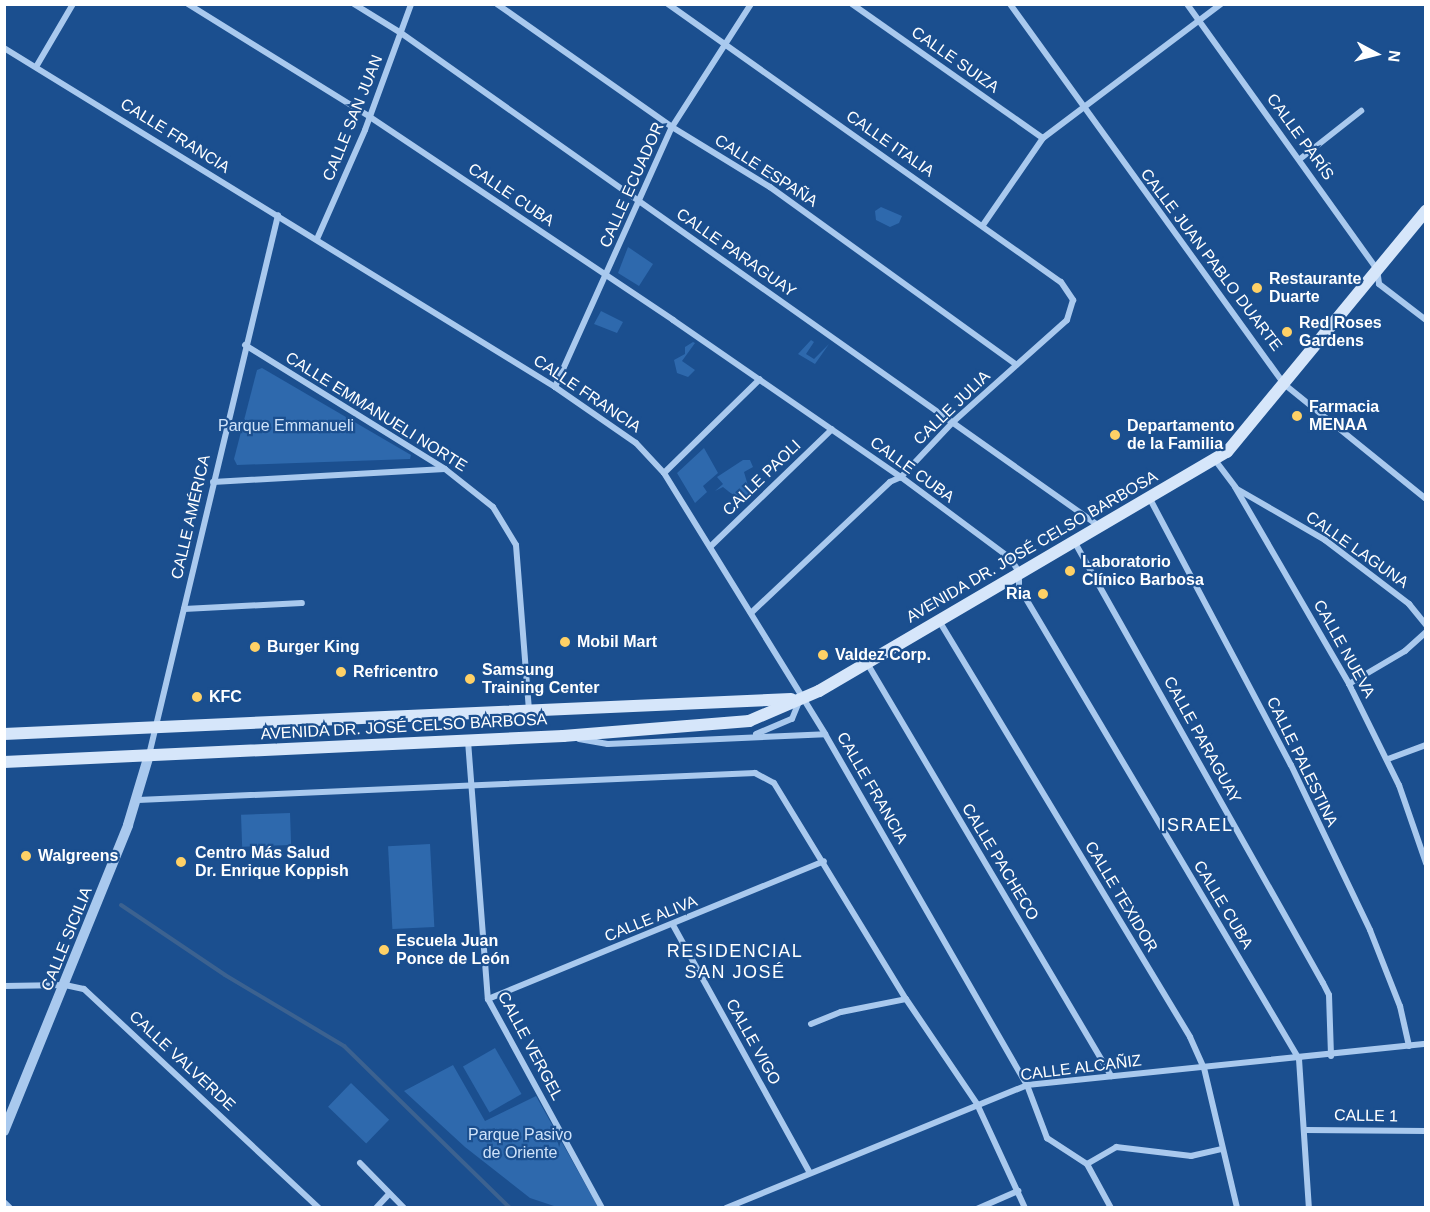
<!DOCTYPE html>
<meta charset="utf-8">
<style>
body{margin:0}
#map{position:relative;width:1430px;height:1212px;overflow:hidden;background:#1b4f8f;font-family:Helvetica,sans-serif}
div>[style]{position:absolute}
.green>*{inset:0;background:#2e69ad;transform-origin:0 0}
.stream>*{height:4px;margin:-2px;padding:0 2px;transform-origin:2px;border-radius:2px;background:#3c6290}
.minor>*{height:6px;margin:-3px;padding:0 3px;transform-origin:3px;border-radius:3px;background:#a9c9ee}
.tertiary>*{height:10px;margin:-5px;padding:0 5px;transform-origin:5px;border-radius:5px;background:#a9c9ee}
.secondary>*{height:12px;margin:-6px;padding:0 6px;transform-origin:6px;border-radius:6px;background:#d6e6fa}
.dots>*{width:16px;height:16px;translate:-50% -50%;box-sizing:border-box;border:3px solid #1b4f8f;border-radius:50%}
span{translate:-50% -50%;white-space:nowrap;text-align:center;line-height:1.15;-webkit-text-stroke:4.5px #1b4f8f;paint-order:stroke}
.street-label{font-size:16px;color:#fff}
.poi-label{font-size:16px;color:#fff;font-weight:700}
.left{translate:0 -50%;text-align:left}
.right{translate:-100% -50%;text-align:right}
.park-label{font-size:16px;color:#cfe3fa}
.neighbourhood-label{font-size:18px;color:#fff;letter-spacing:1.5px}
.frame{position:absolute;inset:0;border:6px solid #fff;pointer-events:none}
.north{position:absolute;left:1346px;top:24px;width:60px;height:60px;-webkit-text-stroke:4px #1b4f8f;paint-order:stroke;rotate:97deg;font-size:16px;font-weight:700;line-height:24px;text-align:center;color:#fff}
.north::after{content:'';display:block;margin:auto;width:21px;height:27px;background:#fff;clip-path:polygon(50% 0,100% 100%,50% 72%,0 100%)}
</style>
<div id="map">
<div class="green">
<i style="clip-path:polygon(881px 207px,902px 216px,899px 223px,890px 227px,876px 220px,875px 211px)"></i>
<i style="clip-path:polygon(628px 247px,653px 264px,639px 286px,618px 273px)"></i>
<i style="clip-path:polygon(601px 311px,623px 322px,617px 333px,594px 324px)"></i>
<i style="clip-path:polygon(811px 340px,814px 342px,806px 354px,814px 359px,829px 344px,815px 364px,798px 354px)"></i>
<i style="clip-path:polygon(693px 342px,695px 343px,682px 361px,695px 370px,688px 377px,677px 373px,674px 360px,685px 354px,685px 347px)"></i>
<i style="clip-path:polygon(262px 368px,411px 455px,410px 459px,237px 465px,234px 459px,257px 370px)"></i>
<i style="clip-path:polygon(704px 448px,718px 473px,703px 486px,707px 492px,695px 503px,677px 473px)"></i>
<i style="clip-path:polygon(743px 460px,750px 460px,753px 467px,744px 472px,749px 489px,748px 500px,743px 503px,723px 487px,715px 491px,723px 484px,717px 477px)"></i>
<i style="left:290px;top:813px;width:32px;height:49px;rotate:88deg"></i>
<i style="left:430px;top:844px;width:83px;height:42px;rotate:87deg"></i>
<i style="left:495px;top:1048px;width:53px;height:37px;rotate:60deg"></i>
<i style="clip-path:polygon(453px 1065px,485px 1121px,536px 1096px,598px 1207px,557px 1207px,530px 1198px,465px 1147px,404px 1091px)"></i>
<i style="left:351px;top:1083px;width:53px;height:33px;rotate:44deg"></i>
</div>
<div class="stream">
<i style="left:121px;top:905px;width:125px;rotate:33.9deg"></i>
<i style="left:225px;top:975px;width:139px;rotate:30.8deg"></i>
<i style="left:344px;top:1046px;width:232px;rotate:44.3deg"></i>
</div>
<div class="minor">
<i style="left:188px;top:4px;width:214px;rotate:31.8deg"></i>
<i style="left:370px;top:117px;width:365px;rotate:33.8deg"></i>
<i style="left:673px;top:320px;width:277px;rotate:34.6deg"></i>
<i style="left:901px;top:477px;width:136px;rotate:36.6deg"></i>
<i style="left:1010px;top:558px;width:17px;rotate:57deg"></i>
<i style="left:1019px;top:572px;width:15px;rotate:90deg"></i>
<i style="left:1019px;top:587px;width:549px;rotate:59.32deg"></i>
<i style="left:1299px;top:1059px;width:149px;rotate:86.2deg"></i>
<i style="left:354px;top:4px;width:55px;rotate:31.7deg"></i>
<i style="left:401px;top:33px;width:855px;rotate:35.23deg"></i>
<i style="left:497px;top:4px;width:214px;rotate:35.1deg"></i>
<i style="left:672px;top:127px;width:115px;rotate:31.5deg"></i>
<i style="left:770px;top:187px;width:304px;rotate:35.8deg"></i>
<i style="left:668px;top:4px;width:481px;rotate:35.3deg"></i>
<i style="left:1061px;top:282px;width:22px;rotate:56deg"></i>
<i style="left:1073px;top:300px;width:21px;rotate:107deg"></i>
<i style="left:1067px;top:320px;width:153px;rotate:138.2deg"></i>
<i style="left:953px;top:422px;width:76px;rotate:133.4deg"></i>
<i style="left:901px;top:477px;width:12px;rotate:156deg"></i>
<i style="left:890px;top:482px;width:191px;rotate:136.7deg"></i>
<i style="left:852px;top:4px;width:233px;rotate:35.1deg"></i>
<i style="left:1010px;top:4px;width:468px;rotate:54.2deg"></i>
<i style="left:1284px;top:384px;width:183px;rotate:39deg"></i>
<i style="left:1187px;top:4px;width:326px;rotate:54.4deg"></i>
<i style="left:1377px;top:269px;width:15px;rotate:82deg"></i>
<i style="left:1379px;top:284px;width:59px;rotate:37.5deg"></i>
<i style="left:4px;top:48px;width:647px;rotate:31.6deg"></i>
<i style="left:555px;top:387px;width:98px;rotate:34.7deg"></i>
<i style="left:636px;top:443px;width:41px;rotate:47deg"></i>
<i style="left:664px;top:473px;width:307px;rotate:58.3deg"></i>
<i style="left:825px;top:734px;width:405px;rotate:60.1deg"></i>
<i style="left:1027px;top:1085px;width:57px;rotate:69.3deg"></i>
<i style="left:1047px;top:1138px;width:48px;rotate:33deg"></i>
<i style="left:1087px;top:1164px;width:50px;rotate:61.4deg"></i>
<i style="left:36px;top:67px;width:73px;rotate:-59.6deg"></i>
<i style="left:1300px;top:159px;width:78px;rotate:-38.2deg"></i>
<i style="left:983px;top:225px;width:106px;rotate:-55.4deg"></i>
<i style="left:1043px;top:138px;width:223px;rotate:-37deg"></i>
<i style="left:317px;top:239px;width:119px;rotate:-66.2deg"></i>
<i style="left:365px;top:130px;width:134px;rotate:-69.9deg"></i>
<i style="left:245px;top:345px;width:235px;rotate:31.8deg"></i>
<i style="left:445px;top:469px;width:61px;rotate:38.4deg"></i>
<i style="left:493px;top:507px;width:44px;rotate:58.8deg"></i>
<i style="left:516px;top:545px;width:168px;rotate:85.5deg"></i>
<i style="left:555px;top:387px;width:285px;rotate:-65.8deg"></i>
<i style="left:672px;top:127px;width:146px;rotate:-57.3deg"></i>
<i style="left:1215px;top:460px;width:34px;rotate:53deg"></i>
<i style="left:1235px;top:487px;width:228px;rotate:59.9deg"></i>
<i style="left:1349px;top:684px;width:113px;rotate:63.7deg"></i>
<i style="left:1399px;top:785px;width:83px;rotate:70.9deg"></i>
<i style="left:664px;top:473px;width:134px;rotate:-44.4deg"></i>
<i style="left:213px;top:482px;width:232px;rotate:-3.2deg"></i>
<i style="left:1237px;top:489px;width:102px;rotate:30.1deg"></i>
<i style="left:1325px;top:540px;width:106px;rotate:37.3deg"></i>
<i style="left:1409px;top:604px;width:27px;rotate:51deg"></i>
<i style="left:1150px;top:499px;width:301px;rotate:62.1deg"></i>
<i style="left:1291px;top:765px;width:183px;rotate:64.4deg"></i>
<i style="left:1370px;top:930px;width:82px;rotate:68.5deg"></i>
<i style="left:1400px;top:1006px;width:41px;rotate:77.3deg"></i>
<i style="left:1074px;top:541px;width:507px;rotate:60.61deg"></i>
<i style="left:1323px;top:983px;width:13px;rotate:63deg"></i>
<i style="left:1329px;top:995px;width:61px;rotate:88.1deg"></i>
<i style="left:711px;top:546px;width:168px;rotate:-44deg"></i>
<i style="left:184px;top:609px;width:118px;rotate:-2.9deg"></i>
<i style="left:938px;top:619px;width:488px;rotate:58.9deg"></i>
<i style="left:1190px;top:1037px;width:34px;rotate:66deg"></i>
<i style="left:1204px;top:1068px;width:144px;rotate:76.7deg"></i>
<i style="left:867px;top:663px;width:480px;rotate:59.4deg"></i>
<i style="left:1349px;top:684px;width:65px;rotate:-30.5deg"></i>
<i style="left:1405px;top:651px;width:28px;rotate:-42deg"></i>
<i style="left:756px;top:734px;width:39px;rotate:-23deg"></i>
<i style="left:792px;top:719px;width:22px;rotate:-68deg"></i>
<i style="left:579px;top:739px;width:29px;rotate:10deg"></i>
<i style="left:608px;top:744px;width:217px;rotate:-2.6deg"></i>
<i style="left:468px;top:741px;width:259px;rotate:85.6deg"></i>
<i style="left:488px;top:999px;width:238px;rotate:61.4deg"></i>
<i style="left:149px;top:755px;width:555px;rotate:-76.56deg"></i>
<i style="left:1388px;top:759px;width:40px;rotate:-20.2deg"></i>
<i style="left:138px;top:800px;width:618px;rotate:-2.51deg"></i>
<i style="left:755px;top:773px;width:21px;rotate:28deg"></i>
<i style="left:774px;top:783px;width:253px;rotate:58.6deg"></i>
<i style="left:906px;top:999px;width:127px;rotate:55.9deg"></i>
<i style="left:977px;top:1104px;width:115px;rotate:65.2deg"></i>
<i style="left:673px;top:925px;width:283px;rotate:61.1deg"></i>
<i style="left:4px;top:986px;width:61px;rotate:-0.9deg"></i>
<i style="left:65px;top:985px;width:19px;rotate:12deg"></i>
<i style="left:84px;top:989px;width:321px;rotate:43deg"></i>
<i style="left:488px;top:999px;width:363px;rotate:-22.3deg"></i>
<i style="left:811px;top:1024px;width:32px;rotate:-22deg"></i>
<i style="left:841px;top:1012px;width:66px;rotate:-11.3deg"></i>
<i style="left:1306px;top:1130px;width:120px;rotate:0.5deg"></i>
<i style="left:360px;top:1163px;width:63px;rotate:45.6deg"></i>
<i style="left:1087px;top:1164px;width:34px;rotate:-30deg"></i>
<i style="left:1116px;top:1147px;width:76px;rotate:6.8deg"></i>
<i style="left:1191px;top:1156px;width:32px;rotate:-13deg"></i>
<i style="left:4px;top:1202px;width:8px;rotate:45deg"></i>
<i style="left:376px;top:1208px;width:19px;rotate:-47deg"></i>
<i style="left:726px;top:1208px;width:325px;rotate:-22.2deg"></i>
<i style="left:1027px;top:1085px;width:401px;rotate:-5.9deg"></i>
<i style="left:979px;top:1208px;width:43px;rotate:-23.6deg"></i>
</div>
<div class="tertiary">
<i style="left:4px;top:1131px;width:330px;rotate:-67.9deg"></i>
<i style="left:128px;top:825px;width:73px;rotate:-73.3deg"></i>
</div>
<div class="secondary">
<i style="left:4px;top:734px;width:788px;rotate:-2.55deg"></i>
<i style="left:4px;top:762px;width:560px;rotate:-2.66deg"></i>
<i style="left:563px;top:736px;width:187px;rotate:-4.6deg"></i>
<i style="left:749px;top:721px;width:76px;rotate:-23.2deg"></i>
<i style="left:819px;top:691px;width:473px;rotate:-30.4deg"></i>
<i style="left:1227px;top:452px;width:313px;rotate:-50.5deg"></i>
</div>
<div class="dots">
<i style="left:1257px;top:288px;background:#ffd166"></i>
<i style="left:1287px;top:332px;background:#ffd166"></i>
<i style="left:1297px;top:416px;background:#ffd166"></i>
<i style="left:1115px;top:435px;background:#ffd166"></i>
<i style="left:1070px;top:571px;background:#ffd166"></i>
<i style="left:1043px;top:594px;background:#ffd166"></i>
<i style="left:565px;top:642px;background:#ffd166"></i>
<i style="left:255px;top:647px;background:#ffd166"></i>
<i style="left:823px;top:655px;background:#ffd166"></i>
<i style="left:341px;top:672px;background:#ffd166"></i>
<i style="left:470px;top:679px;background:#ffd166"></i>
<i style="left:197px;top:697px;background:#ffd166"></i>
<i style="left:26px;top:856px;background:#ffd166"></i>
<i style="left:181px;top:862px;background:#ffd166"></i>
<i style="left:384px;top:950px;background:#ffd166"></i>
</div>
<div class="street-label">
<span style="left:955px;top:60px;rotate:35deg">CALLE SUIZA</span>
<span style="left:353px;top:118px;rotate:-68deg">CALLE SAN JUAN</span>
<span style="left:175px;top:136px;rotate:32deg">CALLE FRANCIA</span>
<span style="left:1300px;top:137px;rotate:54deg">CALLE PARÍS</span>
<span style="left:890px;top:144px;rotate:35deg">CALLE ITALIA</span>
<span style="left:766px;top:171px;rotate:33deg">CALLE ESPAÑA</span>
<span style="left:632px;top:185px;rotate:-66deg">CALLE ECUADOR</span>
<span style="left:511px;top:195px;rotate:34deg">CALLE CUBA</span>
<span style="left:736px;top:253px;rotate:35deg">CALLE PARAGUAY</span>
<span style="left:1211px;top:260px;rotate:53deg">CALLE JUAN PABLO DUARTE</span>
<span style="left:587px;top:394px;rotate:34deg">CALLE FRANCIA</span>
<span style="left:952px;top:408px;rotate:-44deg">CALLE JULIA</span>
<span style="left:376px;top:412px;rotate:32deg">CALLE EMMANUELI NORTE</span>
<span style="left:912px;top:470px;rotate:36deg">CALLE CUBA</span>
<span style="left:762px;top:478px;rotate:-44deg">CALLE PAOLI</span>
<span style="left:191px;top:517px;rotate:-77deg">CALLE AMÉRICA</span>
<span style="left:1032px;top:547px;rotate:-30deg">AVENIDA DR. JOSÉ CELSO BARBOSA</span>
<span style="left:1357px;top:550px;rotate:35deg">CALLE LAGUNA</span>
<span style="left:1344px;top:649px;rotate:61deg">CALLE NUEVA</span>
<span style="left:404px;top:727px;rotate:-3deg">AVENIDA DR. JOSÉ CELSO BARBOSA</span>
<span style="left:1202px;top:740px;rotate:61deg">CALLE PARAGUAY</span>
<span style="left:1302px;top:762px;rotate:64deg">CALLE PALESTINA</span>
<span style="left:872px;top:788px;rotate:60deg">CALLE FRANCIA</span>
<span style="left:1000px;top:862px;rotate:59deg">CALLE PACHECO</span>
<span style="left:1121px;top:897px;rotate:59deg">CALLE TEXIDOR</span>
<span style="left:1223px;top:905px;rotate:59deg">CALLE CUBA</span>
<span style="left:651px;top:919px;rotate:-22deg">CALLE ALIVA</span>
<span style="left:67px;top:939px;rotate:-68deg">CALLE SICILIA</span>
<span style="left:753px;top:1042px;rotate:61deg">CALLE VIGO</span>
<span style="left:530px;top:1046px;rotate:62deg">CALLE VERGEL</span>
<span style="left:182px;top:1061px;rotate:43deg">CALLE VALVERDE</span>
<span style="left:1081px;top:1068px;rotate:-7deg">CALLE ALCAÑIZ</span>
<span style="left:1366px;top:1116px;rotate:1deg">CALLE 1</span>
</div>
<div class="poi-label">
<span class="left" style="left:1269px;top:288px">Restaurante<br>Duarte</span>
<span class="left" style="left:1299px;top:332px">Red Roses<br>Gardens</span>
<span class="left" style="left:1309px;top:416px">Farmacia<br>MENAA</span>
<span class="left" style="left:1127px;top:435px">Departamento<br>de la Familia</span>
<span class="left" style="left:1082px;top:571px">Laboratorio<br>Clínico Barbosa</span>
<span class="right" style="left:1031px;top:594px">Ria</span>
<span class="left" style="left:577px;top:642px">Mobil Mart</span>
<span class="left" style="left:267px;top:647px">Burger King</span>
<span class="left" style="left:835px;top:655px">Valdez Corp.</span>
<span class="left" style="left:482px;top:679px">Samsung<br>Training Center</span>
<span class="left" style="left:353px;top:672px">Refricentro</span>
<span class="left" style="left:209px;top:697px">KFC</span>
<span class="left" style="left:195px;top:862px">Centro Más Salud<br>Dr. Enrique Koppish</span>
<span class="left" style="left:38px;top:856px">Walgreens</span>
<span class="left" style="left:396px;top:950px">Escuela Juan<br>Ponce de León</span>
</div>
<div class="park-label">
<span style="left:286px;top:426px">Parque Emmanueli</span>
<span style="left:520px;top:1144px">Parque Pasivo<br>de Oriente</span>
</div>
<div class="neighbourhood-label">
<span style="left:1197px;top:825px">ISRAEL</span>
<span style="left:735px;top:962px">RESIDENCIAL<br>SAN JOSÉ</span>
</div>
<div class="frame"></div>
<div class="north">N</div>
</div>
